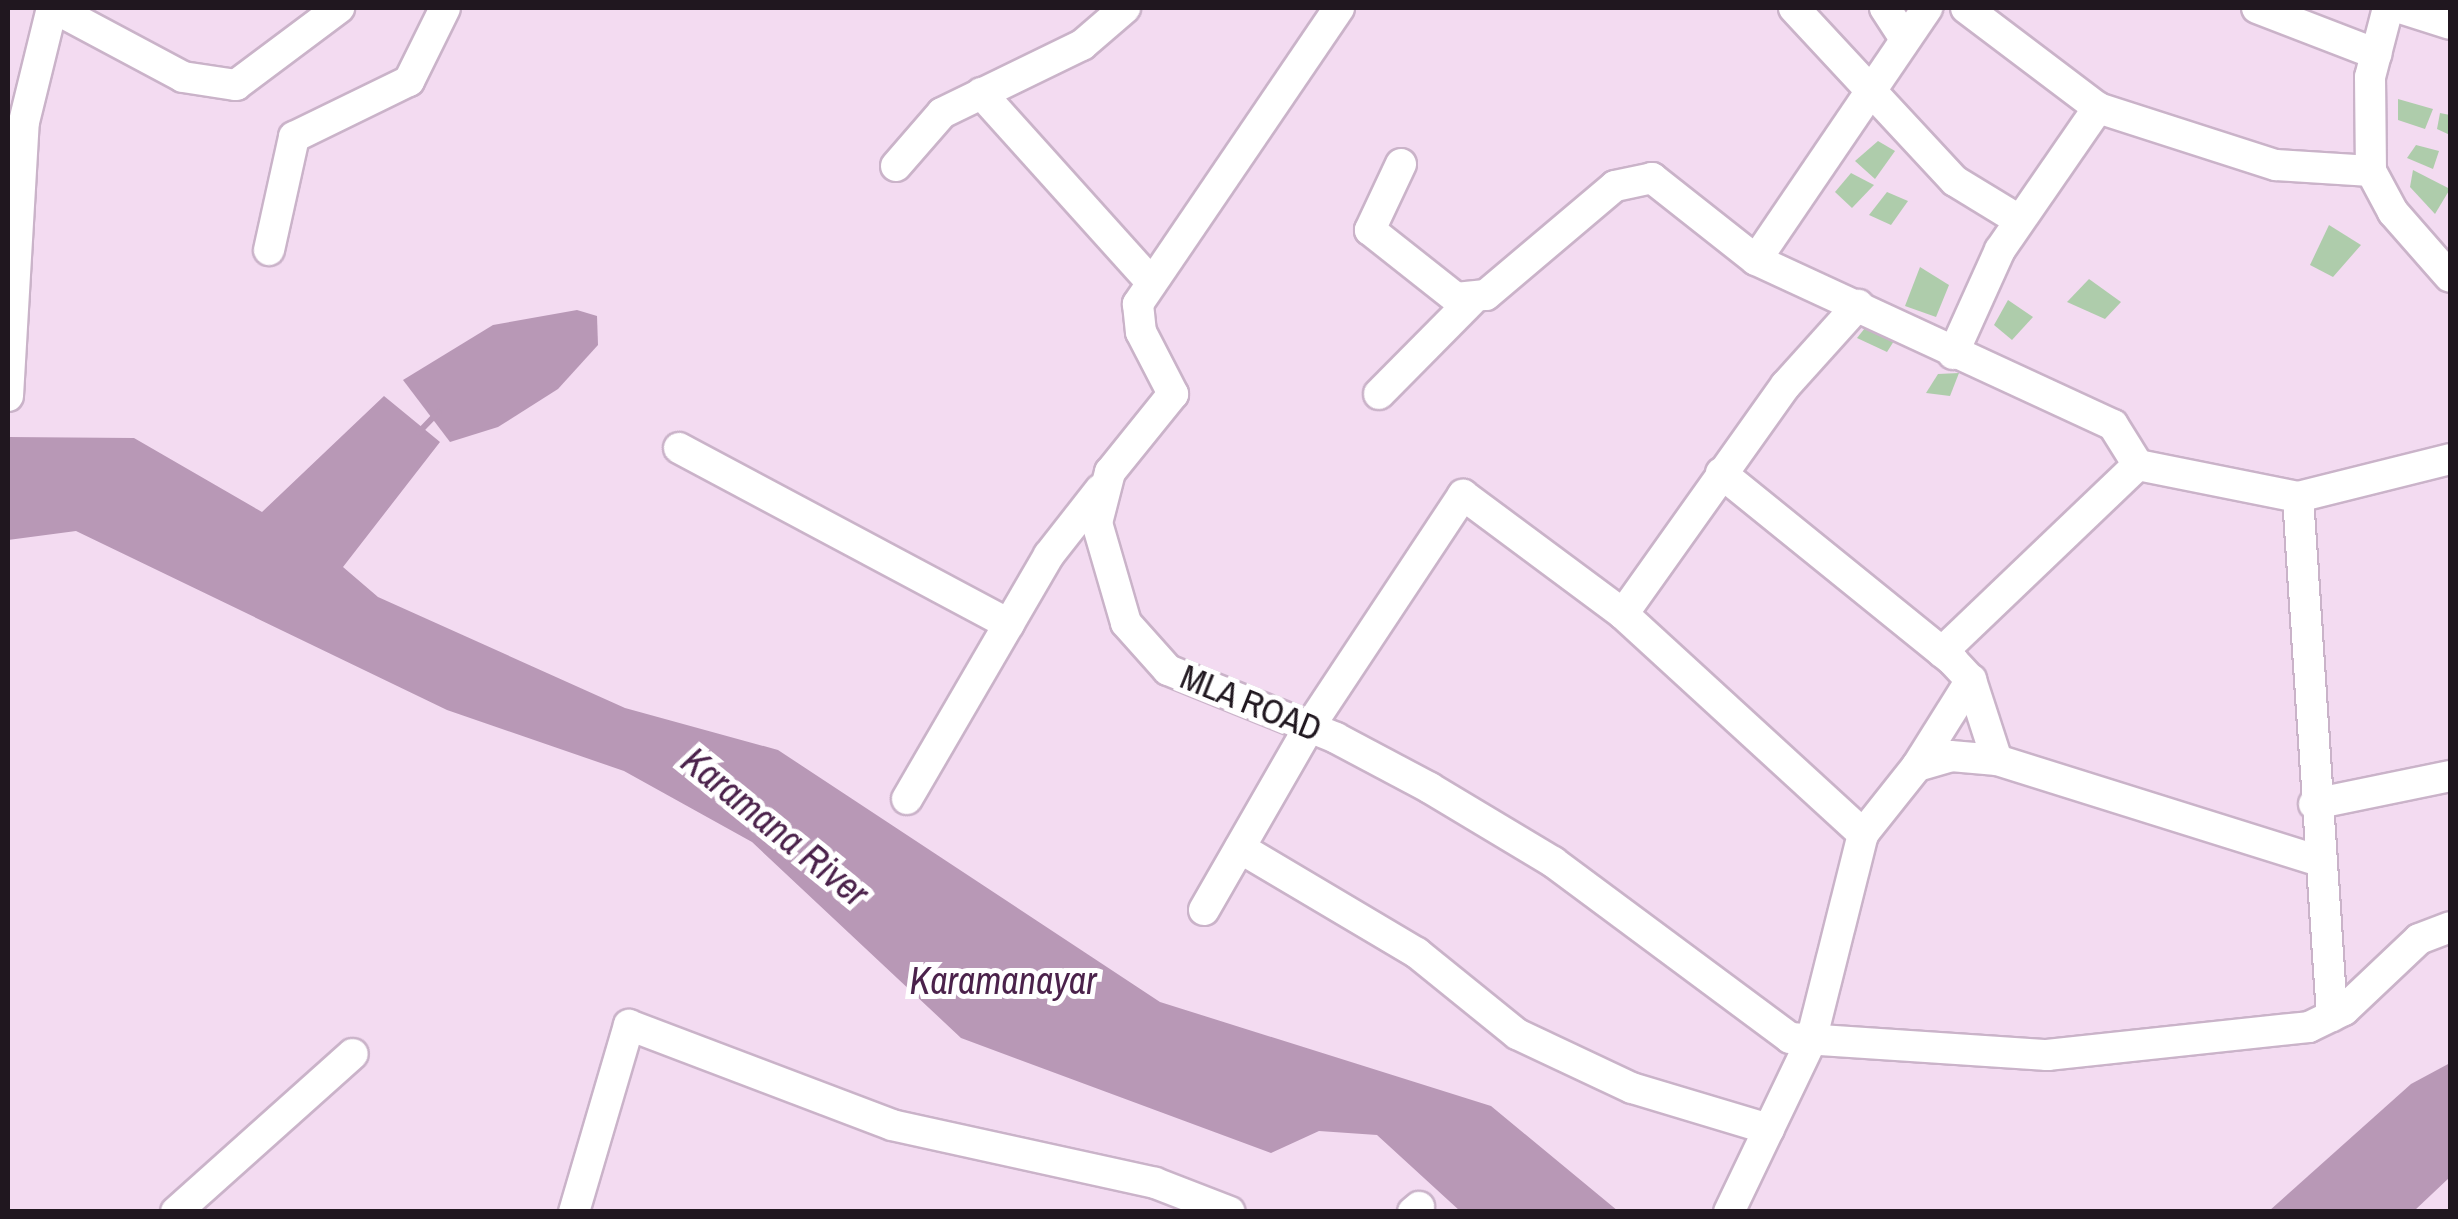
<!DOCTYPE html>
<style>
body{margin:0}
#map{position:relative;width:2458px;height:1219px;overflow:hidden;background:#f3dbf1;font-family:"Archivo Narrow",sans-serif}
div>[style]{position:absolute}
.water>*{inset:0;background:#b898b6}
.stream>*{height:6px;margin:-3px;padding:0 3px;transform-origin:3px;border-radius:3px;background:#b898b6}
.building>*{inset:0;background:#aeccab}
.roads{filter:drop-shadow(2px 0 #cab3c9) drop-shadow(-2px 0 #cab3c9) drop-shadow(0 2px #cab3c9) drop-shadow(0 -2px #cab3c9)}
.minor>*{height:30px;margin:-15px;padding:0 15px;transform-origin:15px;border-radius:15px;background:#fff}
span{translate:-50% -50%;white-space:nowrap;text-align:center;line-height:1.15;-webkit-text-stroke:10px #fff;paint-order:stroke}
.street-label{font-size:35px;color:#20171f}
.water-label{font-size:38px;color:#4b224b;font-style:italic}
.frame{position:absolute;inset:0;border:10px solid #20171f;pointer-events:none}
</style>
<div id="map">
<div class="water">
<i style="clip-path:polygon(577px 310px,597px 316px,598px 345px,558px 389px,498px 427px,450px 442px,403px 380px,493px 325px)"></i>
<i style="clip-path:polygon(384px 396px,440px 442px,343px 567px,378px 597px,625px 708px,778px 750px,1160px 1002px,1491px 1106px,1618px 1211px,1460px 1211px,1377px 1135px,1319px 1131px,1271px 1153px,961px 1038px,752px 842px,624px 771px,447px 710px,76px 531px,8px 540px,8px 437px,134px 438px,262px 512px)"></i>
<i style="clip-path:polygon(2450px 1063px,2450px 1177px,2414px 1211px,2269px 1211px,2411px 1084px)"></i>
</div>
<div class="stream">
<i style="left:419px;top:432px;width:28px;rotate:-46deg"></i>
</div>
<div class="building">
<i style="clip-path:polygon(2398px 99px,2433px 109px,2425px 129px,2398px 120px)"></i>
<i style="clip-path:polygon(2440px 113px,2450px 115px,2450px 135px,2437px 129px)"></i>
<i style="clip-path:polygon(1878px 141px,1895px 151px,1875px 179px,1855px 161px)"></i>
<i style="clip-path:polygon(2416px 145px,2439px 151px,2433px 169px,2407px 158px)"></i>
<i style="clip-path:polygon(2413px 170px,2450px 189px,2435px 214px,2410px 187px)"></i>
<i style="clip-path:polygon(1851px 173px,1874px 185px,1852px 208px,1835px 192px)"></i>
<i style="clip-path:polygon(1887px 192px,1908px 201px,1891px 225px,1869px 215px)"></i>
<i style="clip-path:polygon(2329px 225px,2361px 245px,2333px 277px,2310px 265px)"></i>
<i style="clip-path:polygon(1920px 267px,1949px 285px,1936px 317px,1905px 306px)"></i>
<i style="clip-path:polygon(2089px 279px,2121px 302px,2105px 319px,2067px 302px)"></i>
<i style="clip-path:polygon(2008px 300px,2033px 317px,2012px 340px,1994px 325px)"></i>
<i style="clip-path:polygon(1873px 318px,1901px 330px,1887px 352px,1857px 338px)"></i>
<i style="clip-path:polygon(1959px 373px,1950px 396px,1926px 393px,1938px 374px)"></i>
</div>
<div class="roads">
<div class="minor">
<i style="left:54px;top:8px;width:146px;rotate:28.1deg"></i>
<i style="left:183px;top:77px;width:54px;rotate:8.6deg"></i>
<i style="left:236px;top:85px;width:129px;rotate:-36.8deg"></i>
<i style="left:1339px;top:8px;width:358px;rotate:124.2deg"></i>
<i style="left:1138px;top:304px;width:28px;rotate:84deg"></i>
<i style="left:1141px;top:332px;width:70px;rotate:62.7deg"></i>
<i style="left:1173px;top:394px;width:100px;rotate:128.9deg"></i>
<i style="left:1110px;top:472px;width:53px;rotate:104.3deg"></i>
<i style="left:1097px;top:523px;width:104px;rotate:73.8deg"></i>
<i style="left:1126px;top:623px;width:63px;rotate:48.2deg"></i>
<i style="left:1168px;top:670px;width:181px;rotate:22deg"></i>
<i style="left:1336px;top:738px;width:106px;rotate:28deg"></i>
<i style="left:1430px;top:788px;width:144px;rotate:31deg"></i>
<i style="left:1553px;top:862px;width:295px;rotate:36.6deg"></i>
<i style="left:1790px;top:1038px;width:258px;rotate:3.8deg"></i>
<i style="left:2047px;top:1055px;width:263px;rotate:-6.1deg"></i>
<i style="left:2309px;top:1027px;width:39px;rotate:-26deg"></i>
<i style="left:2344px;top:1010px;width:103px;rotate:-43.4deg"></i>
<i style="left:2419px;top:939px;width:33px;rotate:-21deg"></i>
<i style="left:1794px;top:8px;width:236px;rotate:47.1deg"></i>
<i style="left:1955px;top:181px;width:75px;rotate:31.4deg"></i>
<i style="left:1885px;top:8px;width:37px;rotate:57deg"></i>
<i style="left:1966px;top:8px;width:166px;rotate:37.1deg"></i>
<i style="left:2098px;top:108px;width:187px;rotate:17.8deg"></i>
<i style="left:2276px;top:165px;width:95px;rotate:3.6deg"></i>
<i style="left:2257px;top:8px;width:128px;rotate:21.1deg"></i>
<i style="left:2388px;top:8px;width:71px;rotate:104.6deg"></i>
<i style="left:2370px;top:77px;width:94px;rotate:89.4deg"></i>
<i style="left:2371px;top:171px;width:47px;rotate:61.8deg"></i>
<i style="left:2393px;top:212px;width:86px;rotate:48.8deg"></i>
<i style="left:2400px;top:8px;width:52px;rotate:17.7deg"></i>
<i style="left:981px;top:93px;width:253px;rotate:48deg"></i>
<i style="left:1401px;top:164px;width:73px;rotate:115.2deg"></i>
<i style="left:1370px;top:230px;width:110px;rotate:38.3deg"></i>
<i style="left:1456px;top:298px;width:30px;rotate:-6deg"></i>
<i style="left:1486px;top:295px;width:169px;rotate:-40.2deg"></i>
<i style="left:1615px;top:186px;width:38px;rotate:-12deg"></i>
<i style="left:1652px;top:178px;width:132px;rotate:38.3deg"></i>
<i style="left:1756px;top:260px;width:393px;rotate:24.8deg"></i>
<i style="left:2113px;top:425px;width:47px;rotate:58deg"></i>
<i style="left:896px;top:166px;width:70px;rotate:-49deg"></i>
<i style="left:942px;top:113px;width:156px;rotate:-25.9deg"></i>
<i style="left:1082px;top:45px;width:57px;rotate:-40.7deg"></i>
<i style="left:269px;top:250px;width:116px;rotate:-77.5deg"></i>
<i style="left:294px;top:137px;width:128px;rotate:-26deg"></i>
<i style="left:409px;top:81px;width:81px;rotate:-63.7deg"></i>
<i style="left:1756px;top:260px;width:305px;rotate:-55.8deg"></i>
<i style="left:1953px;top:354px;width:114px;rotate:-65.7deg"></i>
<i style="left:2000px;top:250px;width:173px;rotate:-55.4deg"></i>
<i style="left:1379px;top:394px;width:131px;rotate:-45.3deg"></i>
<i style="left:8px;top:396px;width:274px;rotate:-86.7deg"></i>
<i style="left:24px;top:122px;width:117px;rotate:-76.2deg"></i>
<i style="left:679px;top:448px;width:374px;rotate:28.1deg"></i>
<i style="left:1721px;top:473px;width:299px;rotate:39deg"></i>
<i style="left:1953px;top:661px;width:26px;rotate:47deg"></i>
<i style="left:1971px;top:680px;width:84px;rotate:72deg"></i>
<i style="left:2298px;top:497px;width:520px;rotate:86.25deg"></i>
<i style="left:1623px;top:614px;width:281px;rotate:-54.6deg"></i>
<i style="left:1786px;top:385px;width:108px;rotate:-48deg"></i>
<i style="left:1942px;top:652px;width:271px;rotate:-43.7deg"></i>
<i style="left:2138px;top:465px;width:163px;rotate:11.3deg"></i>
<i style="left:2298px;top:497px;width:157px;rotate:-14deg"></i>
<i style="left:1917px;top:766px;width:102px;rotate:-57.9deg"></i>
<i style="left:907px;top:799px;width:282px;rotate:-59.8deg"></i>
<i style="left:1049px;top:555px;width:83px;rotate:-51.9deg"></i>
<i style="left:2314px;top:804px;width:139px;rotate:-11.6deg"></i>
<i style="left:1240px;top:848px;width:206px;rotate:30.7deg"></i>
<i style="left:1417px;top:953px;width:129px;rotate:39deg"></i>
<i style="left:1517px;top:1034px;width:127px;rotate:25.2deg"></i>
<i style="left:1632px;top:1088px;width:143px;rotate:16.7deg"></i>
<i style="left:1204px;top:910px;width:209px;rotate:-60.1deg"></i>
<i style="left:1308px;top:729px;width:281px;rotate:-56.5deg"></i>
<i style="left:1463px;top:495px;width:199px;rotate:36.6deg"></i>
<i style="left:1623px;top:614px;width:326px;rotate:42.5deg"></i>
<i style="left:176px;top:1212px;width:237px;rotate:-41.8deg"></i>
<i style="left:574px;top:1212px;width:195px;rotate:-73.6deg"></i>
<i style="left:629px;top:1025px;width:281px;rotate:20.8deg"></i>
<i style="left:892px;top:1125px;width:269px;rotate:12.4deg"></i>
<i style="left:1155px;top:1183px;width:80px;rotate:21.1deg"></i>
<i style="left:1413px;top:1212px;width:8px;rotate:-40deg"></i>
<i style="left:1729px;top:1212px;width:190px;rotate:-64.4deg"></i>
<i style="left:1811px;top:1041px;width:213px;rotate:-75.9deg"></i>
<i style="left:1863px;top:834px;width:87px;rotate:-51.5deg"></i>
<i style="left:1917px;top:766px;width:35px;rotate:-16deg"></i>
<i style="left:1951px;top:756px;width:46px;rotate:5deg"></i>
<i style="left:1997px;top:760px;width:337px;rotate:17.4deg"></i>
</div>
</div>
<div class="street-label">
<span style="left:1251px;top:703px;rotate:22deg">MLA ROAD</span>
</div>
<div class="water-label">
<span style="left:775px;top:827px;rotate:39deg">Karamana River</span>
<span style="left:1003px;top:981px">Karamanayar</span>
</div>
<div class="frame"></div>
</div>
